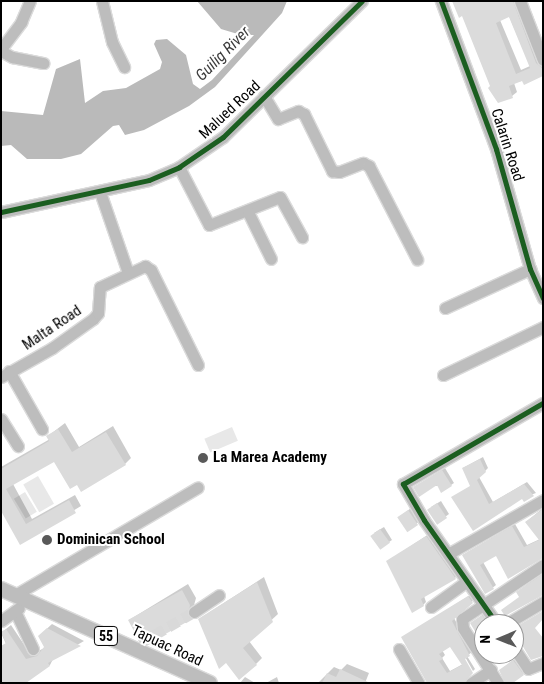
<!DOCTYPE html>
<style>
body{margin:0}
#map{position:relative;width:544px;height:684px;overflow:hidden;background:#fff;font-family:"Roboto Condensed",sans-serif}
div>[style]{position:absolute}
.green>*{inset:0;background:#e8e8e8;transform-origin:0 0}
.water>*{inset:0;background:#bababa}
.shadow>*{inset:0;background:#0003}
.building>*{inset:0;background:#dbdbdb;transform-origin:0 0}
.minor-tunnel>*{height:11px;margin-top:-5.5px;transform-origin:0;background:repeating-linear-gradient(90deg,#d9d9d9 0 11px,transparent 0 16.5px)}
.roads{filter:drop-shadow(1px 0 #dbdbdb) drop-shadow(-1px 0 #dbdbdb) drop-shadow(0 1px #dbdbdb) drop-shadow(0 -1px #dbdbdb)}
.minor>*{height:11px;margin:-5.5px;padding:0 5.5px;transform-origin:5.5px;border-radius:5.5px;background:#bdbdbd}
.major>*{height:14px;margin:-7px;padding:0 7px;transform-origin:7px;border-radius:7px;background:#bdbdbd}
.cycleway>*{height:5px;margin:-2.5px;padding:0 2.5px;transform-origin:2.5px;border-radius:2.5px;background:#1b5e20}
.dots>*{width:14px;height:14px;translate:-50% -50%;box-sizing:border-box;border:2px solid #fff;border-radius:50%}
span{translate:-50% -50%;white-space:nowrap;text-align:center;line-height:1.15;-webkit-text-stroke:4px #fff;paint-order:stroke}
.shield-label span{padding:1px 4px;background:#fff;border:1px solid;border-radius:4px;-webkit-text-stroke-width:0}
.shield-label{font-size:14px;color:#000;font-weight:700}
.street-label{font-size:15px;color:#000}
.poi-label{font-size:15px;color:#000;font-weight:700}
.left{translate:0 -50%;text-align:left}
.water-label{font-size:16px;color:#3d3d3d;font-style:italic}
.frame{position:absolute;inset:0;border:2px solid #000;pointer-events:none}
.north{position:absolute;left:474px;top:614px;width:50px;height:50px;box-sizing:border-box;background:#fff;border:1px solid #999;border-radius:50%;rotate:269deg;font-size:14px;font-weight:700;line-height:20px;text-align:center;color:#000}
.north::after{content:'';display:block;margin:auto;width:18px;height:22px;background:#595959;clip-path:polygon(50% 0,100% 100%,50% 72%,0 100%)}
</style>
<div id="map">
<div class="green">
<i style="left:232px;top:427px;width:15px;height:30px;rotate:67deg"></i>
<i style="left:38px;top:476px;width:32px;height:17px;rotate:60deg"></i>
<i style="left:25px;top:492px;width:23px;height:13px;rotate:59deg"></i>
</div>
<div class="water">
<i style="clip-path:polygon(197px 1px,287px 1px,282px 13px,215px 87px,189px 106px,144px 130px,125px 135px,119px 125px,113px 126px,81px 154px,61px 159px,27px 159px,11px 145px,1px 146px,1px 111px,43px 115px,56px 69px,80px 59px,85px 103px,103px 91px,126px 88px,160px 69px,162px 62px,154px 44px,156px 40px,167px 39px,186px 55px,193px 84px,200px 89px,212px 80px,254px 35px,241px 35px,221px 29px)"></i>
</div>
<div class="shadow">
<i style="clip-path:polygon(evenodd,454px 1px,518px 1px,543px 61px,543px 75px,514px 83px,517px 92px,512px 96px,491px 86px,463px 15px,454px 1px,509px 16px,530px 66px,521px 70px,500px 20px,509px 16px)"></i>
<i style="clip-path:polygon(65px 423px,79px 447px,113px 426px,131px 458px,125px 464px,77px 484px,54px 461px,13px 484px,32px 519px,75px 495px,81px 506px,20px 543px,1px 509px,1px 467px,50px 439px,48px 436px)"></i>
<i style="clip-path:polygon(483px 457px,488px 468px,479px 477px,493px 502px,527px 482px,536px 493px,522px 498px,474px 529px,453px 497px,471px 486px,463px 468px)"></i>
<i style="clip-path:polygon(445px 468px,454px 483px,451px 485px,415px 487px)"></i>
<i style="clip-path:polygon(441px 501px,449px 514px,437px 523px,431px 507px)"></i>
<i style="clip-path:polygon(411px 508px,420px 521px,408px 530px,402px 515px)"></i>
<i style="clip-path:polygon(543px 508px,543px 557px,496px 554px,483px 562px,496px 585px,486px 593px,463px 555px,515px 524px,527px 545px,540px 539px,526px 522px)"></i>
<i style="clip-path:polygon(384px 527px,392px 540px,389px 542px,374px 533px)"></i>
<i style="clip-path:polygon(429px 534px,458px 576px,424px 596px,426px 602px,423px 605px,388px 561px)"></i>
<i style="clip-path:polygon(543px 572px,543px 593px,521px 597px,520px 590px)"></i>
<i style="clip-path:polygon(264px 577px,278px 614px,249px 641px,262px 658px,256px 664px,226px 661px,199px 619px)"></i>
<i style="clip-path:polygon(188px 584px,196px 598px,193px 609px,197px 612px,146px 643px,129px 620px)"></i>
<i style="clip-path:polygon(evenodd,472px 594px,475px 599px,454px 618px,472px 652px,467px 656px,475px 669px,473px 671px,463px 653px,467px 683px,428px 683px,403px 637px,472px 594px,450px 645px,463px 664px,450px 671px,442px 658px,445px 655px,442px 650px,450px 645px)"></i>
<i style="clip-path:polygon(485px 613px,495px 624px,484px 624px,484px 639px,472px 623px)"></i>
<i style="clip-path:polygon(52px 624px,84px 641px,53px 659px,50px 665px,24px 683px,1px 633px,11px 625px,31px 655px,46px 647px,39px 636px)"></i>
<i style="clip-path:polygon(516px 658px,526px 671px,523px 674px,503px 668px)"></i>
<i style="clip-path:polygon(347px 664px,369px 673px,365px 683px,318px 683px,334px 667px,341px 670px)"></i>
<i style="clip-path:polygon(245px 677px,255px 683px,240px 683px)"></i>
<i style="clip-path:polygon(277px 677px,279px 683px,266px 683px)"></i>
</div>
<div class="building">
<i style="clip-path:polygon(evenodd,452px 1px,513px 1px,536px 63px,543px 69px,543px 76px,524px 85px,522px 81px,509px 86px,513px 98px,498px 103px,488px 88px,490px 86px,462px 16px,459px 18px,452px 1px,509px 17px,530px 68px,516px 74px,496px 23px,509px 17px)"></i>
<i style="clip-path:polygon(58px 429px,72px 452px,106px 432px,126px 465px,81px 492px,77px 485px,70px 489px,54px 462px,6px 489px,26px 524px,69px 500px,76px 513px,20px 545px,1px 511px,1px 469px,49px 441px,46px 436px)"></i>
<i style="clip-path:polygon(480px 459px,486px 472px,477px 480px,489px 504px,524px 484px,534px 496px,524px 502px,522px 499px,473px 531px,451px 497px,470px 486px,462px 468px)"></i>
<i style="clip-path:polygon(442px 470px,452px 486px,441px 493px,437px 485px,419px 497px,413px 487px)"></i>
<i style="left:437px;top:503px;width:18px;height:12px;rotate:56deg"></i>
<i style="clip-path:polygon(543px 509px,543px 558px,508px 579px,496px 556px,480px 565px,494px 589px,485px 594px,462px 555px,512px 526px,524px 547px,539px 540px,525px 522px)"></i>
<i style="left:408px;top:510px;width:18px;height:13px;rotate:56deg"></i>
<i style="left:380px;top:529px;width:17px;height:12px;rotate:54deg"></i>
<i style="clip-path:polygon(426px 536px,456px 579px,421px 599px,424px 606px,412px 613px,386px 561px)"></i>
<i style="clip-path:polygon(543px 574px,543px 595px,505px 616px,501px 610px,519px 597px,516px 592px)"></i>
<i style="clip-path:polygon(257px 582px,273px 622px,243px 648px,257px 665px,239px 680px,226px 663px,219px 669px,198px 619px)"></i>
<i style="clip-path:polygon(182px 590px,190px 605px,188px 616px,192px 619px,146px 645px,140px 642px,128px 620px)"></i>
<i style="clip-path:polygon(evenodd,468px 596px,473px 603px,452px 621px,470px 656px,465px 659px,473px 673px,464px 683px,427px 683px,401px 637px,468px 596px,450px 647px,462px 665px,447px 673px,439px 661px,443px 659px,439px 654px,450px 647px)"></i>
<i style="clip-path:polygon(543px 611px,543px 619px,535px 628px,543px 638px,543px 656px,531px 660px,519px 640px,514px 641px,514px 628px)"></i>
<i style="clip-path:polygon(482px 615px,488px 624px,484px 624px,484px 646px,470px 623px)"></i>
<i style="clip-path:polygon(47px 628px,81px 646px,48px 663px,50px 666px,26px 683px,1px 683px,1px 646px,6px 643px,1px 632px,6px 629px,26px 659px,37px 656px,44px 647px,38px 636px)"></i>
<i style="clip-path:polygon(513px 660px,524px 675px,513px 683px,505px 683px,499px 670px)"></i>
<i style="clip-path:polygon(340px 669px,370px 683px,322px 683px,327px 673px,336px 677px)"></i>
</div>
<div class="minor-tunnel">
<i style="left:140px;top:643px;width:62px;rotate:-29.9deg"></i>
</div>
<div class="roads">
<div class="minor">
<i style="left:102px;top:1px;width:42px;rotate:76.3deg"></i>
<i style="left:112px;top:42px;width:28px;rotate:64deg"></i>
<i style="left:441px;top:1px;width:158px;rotate:69.6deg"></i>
<i style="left:496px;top:149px;width:125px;rotate:74.2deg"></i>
<i style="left:530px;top:269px;width:32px;rotate:66deg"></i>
<i style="left:520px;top:1px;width:63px;rotate:68.7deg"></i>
<i style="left:1px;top:49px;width:34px;rotate:-53deg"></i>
<i style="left:21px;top:22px;width:23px;rotate:-67deg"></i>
<i style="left:1px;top:51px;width:13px;rotate:29deg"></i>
<i style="left:12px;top:57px;width:32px;rotate:11deg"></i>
<i style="left:264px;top:96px;width:27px;rotate:59deg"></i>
<i style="left:278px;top:119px;width:22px;rotate:-22deg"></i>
<i style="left:298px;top:111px;width:7px;rotate:27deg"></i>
<i style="left:304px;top:114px;width:64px;rotate:63.8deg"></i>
<i style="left:332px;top:171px;width:7px;rotate:8deg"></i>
<i style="left:339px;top:172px;width:26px;rotate:-21deg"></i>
<i style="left:363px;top:163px;width:7px;rotate:27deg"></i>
<i style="left:369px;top:166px;width:105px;rotate:62.7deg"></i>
<i style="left:179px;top:167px;width:65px;rotate:62.7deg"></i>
<i style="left:209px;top:225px;width:76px;rotate:-21.5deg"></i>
<i style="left:280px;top:197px;width:46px;rotate:61.2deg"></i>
<i style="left:100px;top:192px;width:86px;rotate:70.9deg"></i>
<i style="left:1px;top:212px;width:151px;rotate:-12.2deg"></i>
<i style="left:149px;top:180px;width:33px;rotate:-23deg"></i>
<i style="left:179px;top:167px;width:53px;rotate:-34.3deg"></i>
<i style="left:223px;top:137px;width:194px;rotate:-44.4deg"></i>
<i style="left:248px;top:212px;width:52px;rotate:63.9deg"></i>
<i style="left:445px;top:308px;width:94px;rotate:-24.6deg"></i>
<i style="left:9px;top:371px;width:67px;rotate:60.4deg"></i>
<i style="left:443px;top:375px;width:111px;rotate:-25.6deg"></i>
<i style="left:1px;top:377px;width:59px;rotate:-29.6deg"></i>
<i style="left:52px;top:348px;width:50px;rotate:-35.3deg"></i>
<i style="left:93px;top:319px;width:8px;rotate:-50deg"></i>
<i style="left:98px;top:313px;width:26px;rotate:-86deg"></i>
<i style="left:100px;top:287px;width:50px;rotate:-25deg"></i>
<i style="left:145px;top:266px;width:7px;rotate:34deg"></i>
<i style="left:151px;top:270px;width:106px;rotate:63.7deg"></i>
<i style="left:1px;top:419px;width:32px;rotate:58deg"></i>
<i style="left:448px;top:554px;width:109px;rotate:-29.6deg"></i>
<i style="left:15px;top:595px;width:212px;rotate:-30.5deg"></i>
<i style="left:431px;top:607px;width:44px;rotate:-35.8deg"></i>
<i style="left:15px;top:611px;width:42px;rotate:64.7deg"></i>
<i style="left:194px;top:612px;width:30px;rotate:-34deg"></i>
<i style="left:1px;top:621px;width:22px;rotate:-36deg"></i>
<i style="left:497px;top:624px;width:127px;rotate:-125.1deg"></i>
<i style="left:424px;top:520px;width:42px;rotate:-120.3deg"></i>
<i style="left:403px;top:484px;width:162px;rotate:-30.1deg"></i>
<i style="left:506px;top:624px;width:43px;rotate:-30.7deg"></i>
<i style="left:514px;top:648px;width:25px;rotate:56deg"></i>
<i style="left:528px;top:669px;width:16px;rotate:-22deg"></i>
<i style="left:399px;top:649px;width:39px;rotate:60deg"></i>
<i style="left:471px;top:683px;width:24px;rotate:-33deg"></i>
<i style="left:498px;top:683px;width:65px;rotate:-122.5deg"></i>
<i style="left:463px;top:628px;width:9px;rotate:-96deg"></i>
<i style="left:462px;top:619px;width:97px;rotate:-33.7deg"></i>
</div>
<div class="major">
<i style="left:1px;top:589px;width:229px;rotate:24.2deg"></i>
</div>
</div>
<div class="cycleway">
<i style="left:441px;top:1px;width:158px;rotate:69.6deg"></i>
<i style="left:496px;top:149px;width:125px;rotate:74.2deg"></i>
<i style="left:530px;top:269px;width:32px;rotate:66deg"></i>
<i style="left:1px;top:212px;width:151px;rotate:-12.2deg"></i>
<i style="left:149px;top:180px;width:33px;rotate:-23deg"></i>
<i style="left:179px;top:167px;width:53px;rotate:-34.3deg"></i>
<i style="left:223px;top:137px;width:194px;rotate:-44.4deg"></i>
<i style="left:497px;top:624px;width:127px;rotate:-125.1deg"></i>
<i style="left:424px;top:520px;width:42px;rotate:-120.3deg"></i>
<i style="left:403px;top:484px;width:162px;rotate:-30.1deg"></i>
</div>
<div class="dots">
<i style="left:203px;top:458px;background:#595959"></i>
<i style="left:47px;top:540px;background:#595959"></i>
</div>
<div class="shield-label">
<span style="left:106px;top:636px">55</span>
</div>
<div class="street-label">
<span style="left:230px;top:110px;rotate:-43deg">Malued Road</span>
<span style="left:507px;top:145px;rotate:72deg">Calarin Road</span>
<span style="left:52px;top:328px;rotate:-34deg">Malta Road</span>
<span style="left:167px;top:646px;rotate:25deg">Tapuac Road</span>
</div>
<div class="poi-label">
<span class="left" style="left:213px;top:458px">La Marea Academy</span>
<span class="left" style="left:57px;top:540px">Dominican School</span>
</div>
<div class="water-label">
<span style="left:223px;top:54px;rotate:-45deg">Guilig River</span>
</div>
<div class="frame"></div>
<div class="north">N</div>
</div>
